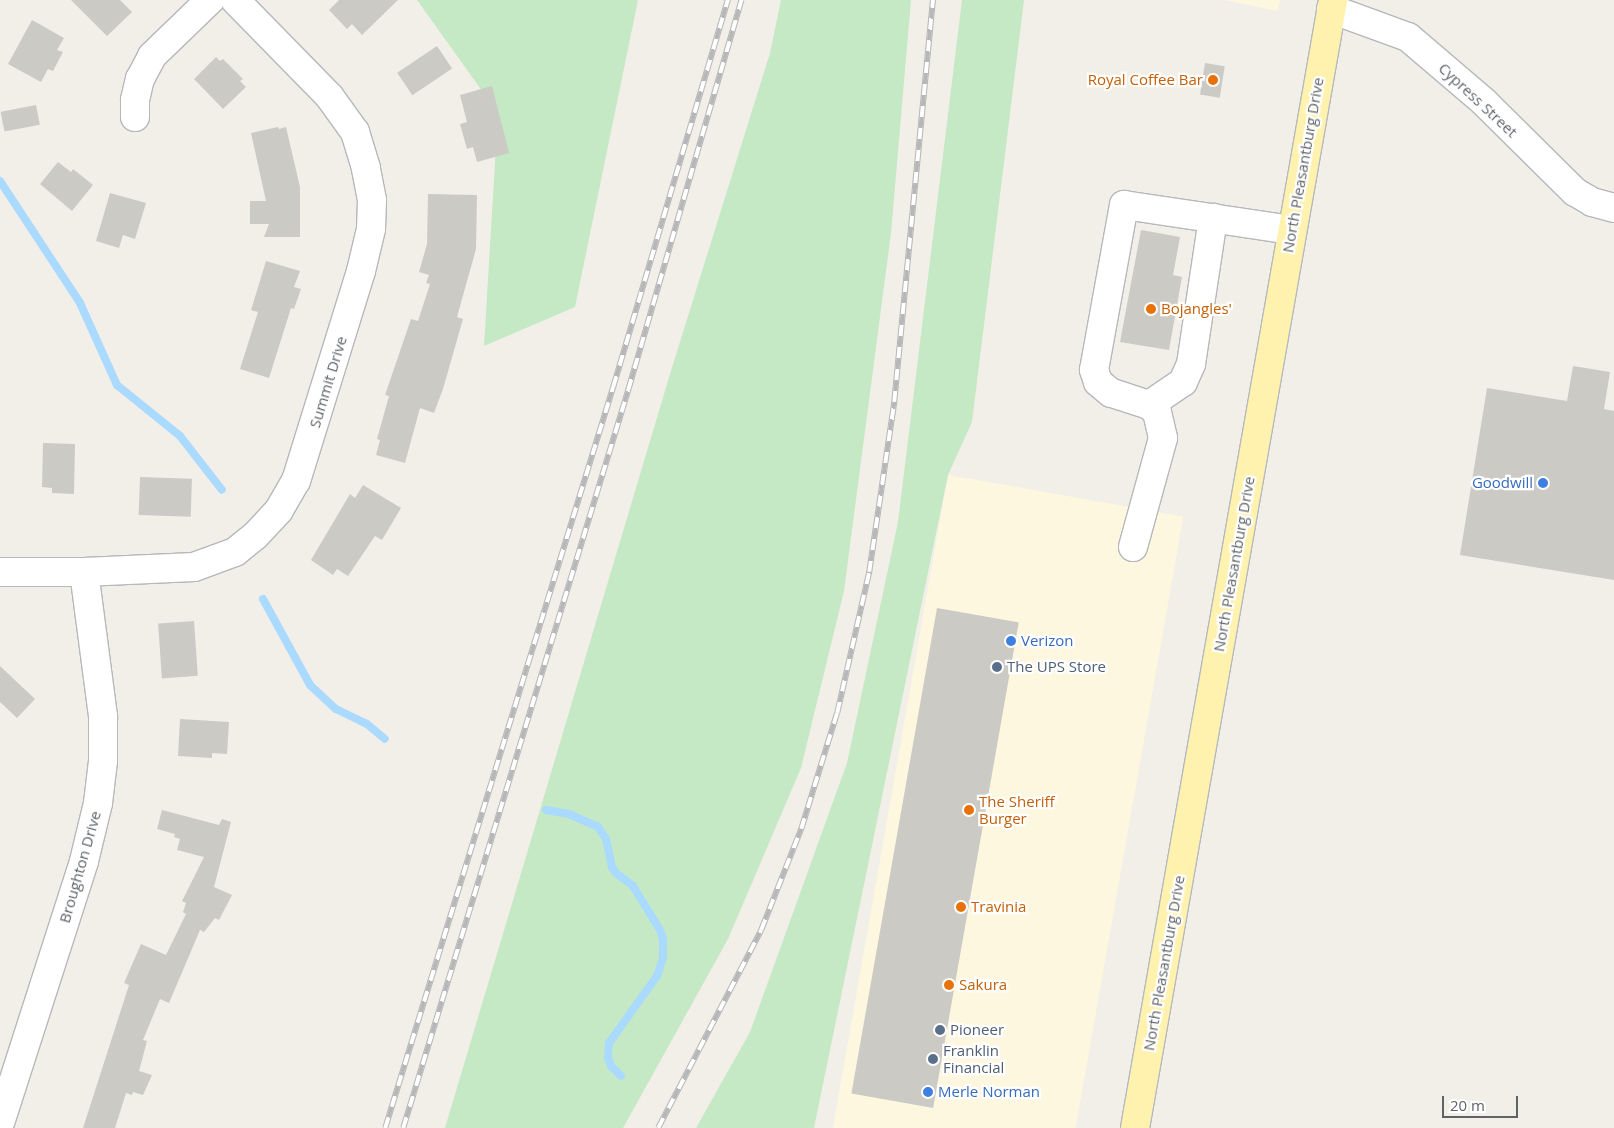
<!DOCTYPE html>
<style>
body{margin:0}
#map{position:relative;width:1614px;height:1128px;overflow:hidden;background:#f1efe8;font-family:"Open Sans",sans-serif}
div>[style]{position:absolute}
.commercial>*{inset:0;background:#fef7e0;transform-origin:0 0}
.green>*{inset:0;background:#c5e8c5}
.stream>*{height:8px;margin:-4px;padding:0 4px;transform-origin:4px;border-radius:4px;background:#aadaff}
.building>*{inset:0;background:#cccac5;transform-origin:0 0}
.roads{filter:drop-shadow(1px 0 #b5b8bc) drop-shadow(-1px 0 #b5b8bc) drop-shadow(0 1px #b5b8bc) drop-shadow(0 -1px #b5b8bc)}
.minor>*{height:28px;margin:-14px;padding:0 14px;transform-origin:14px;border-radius:14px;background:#fff}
.major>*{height:28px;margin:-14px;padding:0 14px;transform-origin:14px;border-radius:14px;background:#fff2af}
.rail>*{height:5.5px;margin-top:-2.75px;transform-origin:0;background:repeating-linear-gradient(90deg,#fff 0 11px,#b6b7b8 0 22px);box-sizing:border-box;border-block:1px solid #b6b7b8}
.dots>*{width:14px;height:14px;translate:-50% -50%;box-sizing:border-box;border:2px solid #fff;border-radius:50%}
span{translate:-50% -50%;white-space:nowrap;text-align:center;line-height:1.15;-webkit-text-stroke:4.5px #fff;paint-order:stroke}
.food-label{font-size:15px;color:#c56008}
.right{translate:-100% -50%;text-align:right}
.left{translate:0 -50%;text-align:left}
.street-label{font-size:15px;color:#5f6368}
.shop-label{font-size:15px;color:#366cbe}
.service-label{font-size:15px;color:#4e5e75}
.scale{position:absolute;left:1442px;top:1096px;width:76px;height:22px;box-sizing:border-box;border:2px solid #5f6368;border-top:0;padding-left:6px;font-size:15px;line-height:18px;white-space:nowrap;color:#5f6368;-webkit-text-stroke:4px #fff;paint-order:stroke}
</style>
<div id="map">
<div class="commercial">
<i style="clip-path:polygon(1225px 0,1280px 0,1278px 11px)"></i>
<i style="left:948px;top:475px;width:239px;height:667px;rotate:10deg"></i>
</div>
<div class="green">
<i style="clip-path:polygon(417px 0,638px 0,575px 307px,484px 346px,498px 113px)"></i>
<i style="clip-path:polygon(781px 0,911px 0,891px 233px,844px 591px,801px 768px,728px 939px,623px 1128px,445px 1128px,670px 374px,770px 53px)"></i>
<i style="clip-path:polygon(962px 0,1024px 0,972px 422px,948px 475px,814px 1128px,696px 1128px,750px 1032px,847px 763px,898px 522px)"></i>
</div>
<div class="stream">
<i style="left:0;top:181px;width:146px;rotate:56.7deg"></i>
<i style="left:80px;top:303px;width:90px;rotate:65.7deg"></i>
<i style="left:117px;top:385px;width:81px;rotate:39deg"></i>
<i style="left:180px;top:436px;width:68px;rotate:52.1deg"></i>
<i style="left:263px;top:599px;width:98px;rotate:61.3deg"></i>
<i style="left:310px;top:685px;width:35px;rotate:43deg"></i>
<i style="left:336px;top:709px;width:34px;rotate:26deg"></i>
<i style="left:367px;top:724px;width:23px;rotate:40deg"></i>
<i style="left:546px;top:810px;width:23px;rotate:10deg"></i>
<i style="left:569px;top:814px;width:32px;rotate:24deg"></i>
<i style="left:598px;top:827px;width:14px;rotate:56deg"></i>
<i style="left:606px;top:839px;width:29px;rotate:78deg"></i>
<i style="left:612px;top:867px;width:7px;rotate:56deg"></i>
<i style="left:616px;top:873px;width:21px;rotate:37deg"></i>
<i style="left:633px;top:886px;width:52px;rotate:58.5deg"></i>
<i style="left:660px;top:930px;width:9px;rotate:72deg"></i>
<i style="left:663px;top:939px;width:19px;rotate:90deg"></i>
<i style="left:663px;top:958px;width:19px;rotate:108deg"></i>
<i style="left:657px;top:976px;width:82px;rotate:125.6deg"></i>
<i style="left:609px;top:1043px;width:15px;rotate:94deg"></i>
<i style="left:608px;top:1058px;width:9px;rotate:69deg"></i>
<i style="left:611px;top:1066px;width:14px;rotate:45deg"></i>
</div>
<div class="building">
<i style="clip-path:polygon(71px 0,120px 0,132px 12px,107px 36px)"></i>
<i style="clip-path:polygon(339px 0,398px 0,362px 35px,352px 24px,347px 29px,329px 10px)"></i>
<i style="clip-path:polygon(32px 20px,64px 38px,57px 50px,63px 52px,53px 71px,48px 69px,41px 82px,8px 64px)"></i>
<i style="left:437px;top:46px;width:27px;height:48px;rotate:56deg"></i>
<i style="clip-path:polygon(216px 57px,220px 61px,223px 59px,243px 79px,240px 81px,246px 87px,223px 109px,194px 79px)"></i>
<i style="left:1205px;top:63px;width:20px;height:32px;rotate:9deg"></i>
<i style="clip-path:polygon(492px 86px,509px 153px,477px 162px,473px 147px,467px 149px,460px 124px,467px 122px,460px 95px)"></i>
<i style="left:36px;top:105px;width:20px;height:36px;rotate:79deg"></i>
<i style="clip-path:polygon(278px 127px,279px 129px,286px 127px,300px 187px,300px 237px,264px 237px,269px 224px,250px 224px,250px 201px,266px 201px,251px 133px)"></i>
<i style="clip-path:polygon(58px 162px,71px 172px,73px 169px,93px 185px,72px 211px,40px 184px)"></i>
<i style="clip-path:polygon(110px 193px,146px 203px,135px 239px,123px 235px,119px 248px,96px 241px)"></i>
<i style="clip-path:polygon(428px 194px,477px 195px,476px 249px,457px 317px,463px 319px,443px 389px,434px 413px,420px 408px,405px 463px,376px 455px,380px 440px,377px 439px,389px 396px,385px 395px,411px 319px,418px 321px,430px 284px,426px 283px,429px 275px,419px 272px,427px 244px)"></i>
<i style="clip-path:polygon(1141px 230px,1180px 237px,1173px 275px,1182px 277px,1169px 350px,1120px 342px)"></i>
<i style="clip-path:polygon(266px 261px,300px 271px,294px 287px,301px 289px,294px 309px,291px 308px,269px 378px,240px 369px,258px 312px,251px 310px)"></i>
<i style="clip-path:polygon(1573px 366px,1610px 372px,1604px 409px,1614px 411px,1614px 580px,1460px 555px,1487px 388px,1567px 401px)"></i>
<i style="clip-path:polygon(43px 443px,75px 444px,74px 494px,52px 493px,52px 488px,42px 487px)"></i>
<i style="left:140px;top:477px;width:52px;height:38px;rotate:2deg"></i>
<i style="clip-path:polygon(363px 485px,401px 508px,382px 540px,375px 536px,348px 576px,337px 569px,333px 575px,311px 560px,350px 494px,355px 498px)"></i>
<i style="left:937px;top:608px;width:83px;height:493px;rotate:10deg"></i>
<i style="left:194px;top:621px;width:55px;height:36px;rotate:86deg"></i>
<i style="clip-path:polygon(0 666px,35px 699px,17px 718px,0 702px)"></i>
<i style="clip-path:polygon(180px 719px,229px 722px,227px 754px,212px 753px,212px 758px,178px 756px)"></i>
<i style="clip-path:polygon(162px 810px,219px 825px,222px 819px,231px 822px,214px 887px,232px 895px,219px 920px,215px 918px,204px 932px,200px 930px,169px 1003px,160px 999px,143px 1040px,147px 1041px,139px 1071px,152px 1075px,143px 1095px,133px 1092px,132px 1095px,126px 1093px,115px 1128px,83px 1128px,129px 985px,124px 983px,141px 944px,166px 955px,186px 914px,183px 912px,186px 903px,182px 901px,204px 857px,177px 850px,180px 839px,174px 837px,175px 834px,157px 829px)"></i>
</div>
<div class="roads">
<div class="minor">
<i style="left:1331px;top:9px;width:82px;rotate:20deg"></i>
<i style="left:1408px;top:37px;width:100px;rotate:40.5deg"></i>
<i style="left:1484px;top:102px;width:128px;rotate:44.7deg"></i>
<i style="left:1575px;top:192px;width:20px;rotate:30deg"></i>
<i style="left:1592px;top:202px;width:23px;rotate:15deg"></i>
<i style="left:135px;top:117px;width:17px;rotate:-90deg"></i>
<i style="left:135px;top:100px;width:22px;rotate:-77deg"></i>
<i style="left:140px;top:79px;width:26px;rotate:-62deg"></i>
<i style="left:152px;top:56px;width:81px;rotate:-44deg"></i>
<i style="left:1149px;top:405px;width:41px;rotate:-34.1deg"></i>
<i style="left:1183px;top:382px;width:20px;rotate:-66deg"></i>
<i style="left:1191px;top:364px;width:148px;rotate:-81.4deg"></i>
<i style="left:1133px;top:547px;width:113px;rotate:-74.6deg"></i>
<i style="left:1163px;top:438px;width:27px;rotate:-103deg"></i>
<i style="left:1157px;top:412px;width:11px;rotate:-139deg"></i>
<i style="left:1149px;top:405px;width:40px;rotate:-162deg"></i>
<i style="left:1111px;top:393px;width:17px;rotate:-140deg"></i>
<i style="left:1098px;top:382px;width:13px;rotate:-108deg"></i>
<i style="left:1094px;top:370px;width:168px;rotate:-79.7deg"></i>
<i style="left:1124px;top:205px;width:170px;rotate:8.5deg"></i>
<i style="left:0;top:572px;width:84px"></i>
<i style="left:84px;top:572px;width:110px;rotate:-2.6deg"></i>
<i style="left:194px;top:567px;width:44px;rotate:-20.1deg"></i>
<i style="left:235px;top:552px;width:26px;rotate:-39deg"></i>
<i style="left:255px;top:536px;width:35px;rotate:-47deg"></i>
<i style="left:279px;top:510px;width:34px;rotate:-60deg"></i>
<i style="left:296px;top:481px;width:220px;rotate:-72.8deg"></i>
<i style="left:361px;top:271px;width:43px;rotate:-76.6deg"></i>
<i style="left:371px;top:229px;width:29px;rotate:-88deg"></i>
<i style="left:372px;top:200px;width:33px;rotate:-101deg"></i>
<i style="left:366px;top:168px;width:38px;rotate:-107deg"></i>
<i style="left:355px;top:132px;width:44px;rotate:-125.8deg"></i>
<i style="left:329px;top:96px;width:134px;rotate:-134.4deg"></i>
<i style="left:0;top:1123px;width:275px;rotate:-72.2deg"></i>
<i style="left:84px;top:861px;width:60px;rotate:-76.4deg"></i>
<i style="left:98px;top:803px;width:42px;rotate:-83.2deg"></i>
<i style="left:103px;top:761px;width:45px;rotate:-90deg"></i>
<i style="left:103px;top:716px;width:145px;rotate:-97.5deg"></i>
</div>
<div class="major">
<i style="left:1135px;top:1128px;width:1145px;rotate:-80.04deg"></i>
</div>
</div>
<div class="rail">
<i style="left:385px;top:1128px;width:775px;rotate:-72.9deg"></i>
<i style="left:613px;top:387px;width:404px;rotate:-73.5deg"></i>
<i style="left:403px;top:1128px;width:772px;rotate:-73.04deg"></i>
<i style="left:628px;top:390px;width:406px;rotate:-73.8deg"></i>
<i style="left:658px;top:1128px;width:223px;rotate:-62.5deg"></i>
<i style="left:761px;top:930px;width:109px;rotate:-68.4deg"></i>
<i style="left:801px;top:829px;width:121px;rotate:-72.8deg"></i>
<i style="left:837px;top:713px;width:145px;rotate:-77.2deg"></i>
<i style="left:869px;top:572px;width:172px;rotate:-81.6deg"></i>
<i style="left:894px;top:402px;width:404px;rotate:-84.5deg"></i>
</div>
<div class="dots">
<i style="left:1213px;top:80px;background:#e8710a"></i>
<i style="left:1151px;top:309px;background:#e8710a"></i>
<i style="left:1543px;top:483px;background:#3f7fe0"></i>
<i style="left:1011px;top:641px;background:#3f7fe0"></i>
<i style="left:997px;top:667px;background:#5c6f8a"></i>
<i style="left:969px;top:810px;background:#e8710a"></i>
<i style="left:961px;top:907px;background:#e8710a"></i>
<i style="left:949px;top:985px;background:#e8710a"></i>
<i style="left:940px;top:1030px;background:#5c6f8a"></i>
<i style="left:933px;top:1059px;background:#5c6f8a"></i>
<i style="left:928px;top:1092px;background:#3f7fe0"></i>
</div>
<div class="food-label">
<span class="right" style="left:1203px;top:80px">Royal Coffee Bar</span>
<span class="left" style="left:1161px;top:309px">Bojangles'</span>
<span class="left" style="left:979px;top:810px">The Sheriff<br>Burger</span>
<span class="left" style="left:971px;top:907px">Travinia</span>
<span class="left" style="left:959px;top:985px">Sakura</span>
</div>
<div class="street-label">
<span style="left:1478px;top:100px;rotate:43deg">Cypress Street</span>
<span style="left:1303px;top:165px;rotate:-80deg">North Pleasantburg Drive</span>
<span style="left:328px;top:382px;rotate:-73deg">Summit Drive</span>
<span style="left:1234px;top:564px;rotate:-80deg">North Pleasantburg Drive</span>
<span style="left:80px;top:867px;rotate:-74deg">Broughton Drive</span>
<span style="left:1164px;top:963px;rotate:-80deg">North Pleasantburg Drive</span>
</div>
<div class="shop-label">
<span class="right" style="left:1533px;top:483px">Goodwill</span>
<span class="left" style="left:1021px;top:641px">Verizon</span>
<span class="left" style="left:938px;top:1092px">Merle Norman</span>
</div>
<div class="service-label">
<span class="left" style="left:1007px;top:667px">The UPS Store</span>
<span class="left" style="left:950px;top:1030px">Pioneer</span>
<span class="left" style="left:943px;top:1059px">Franklin<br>Financial</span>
</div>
<div class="scale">20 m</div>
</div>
